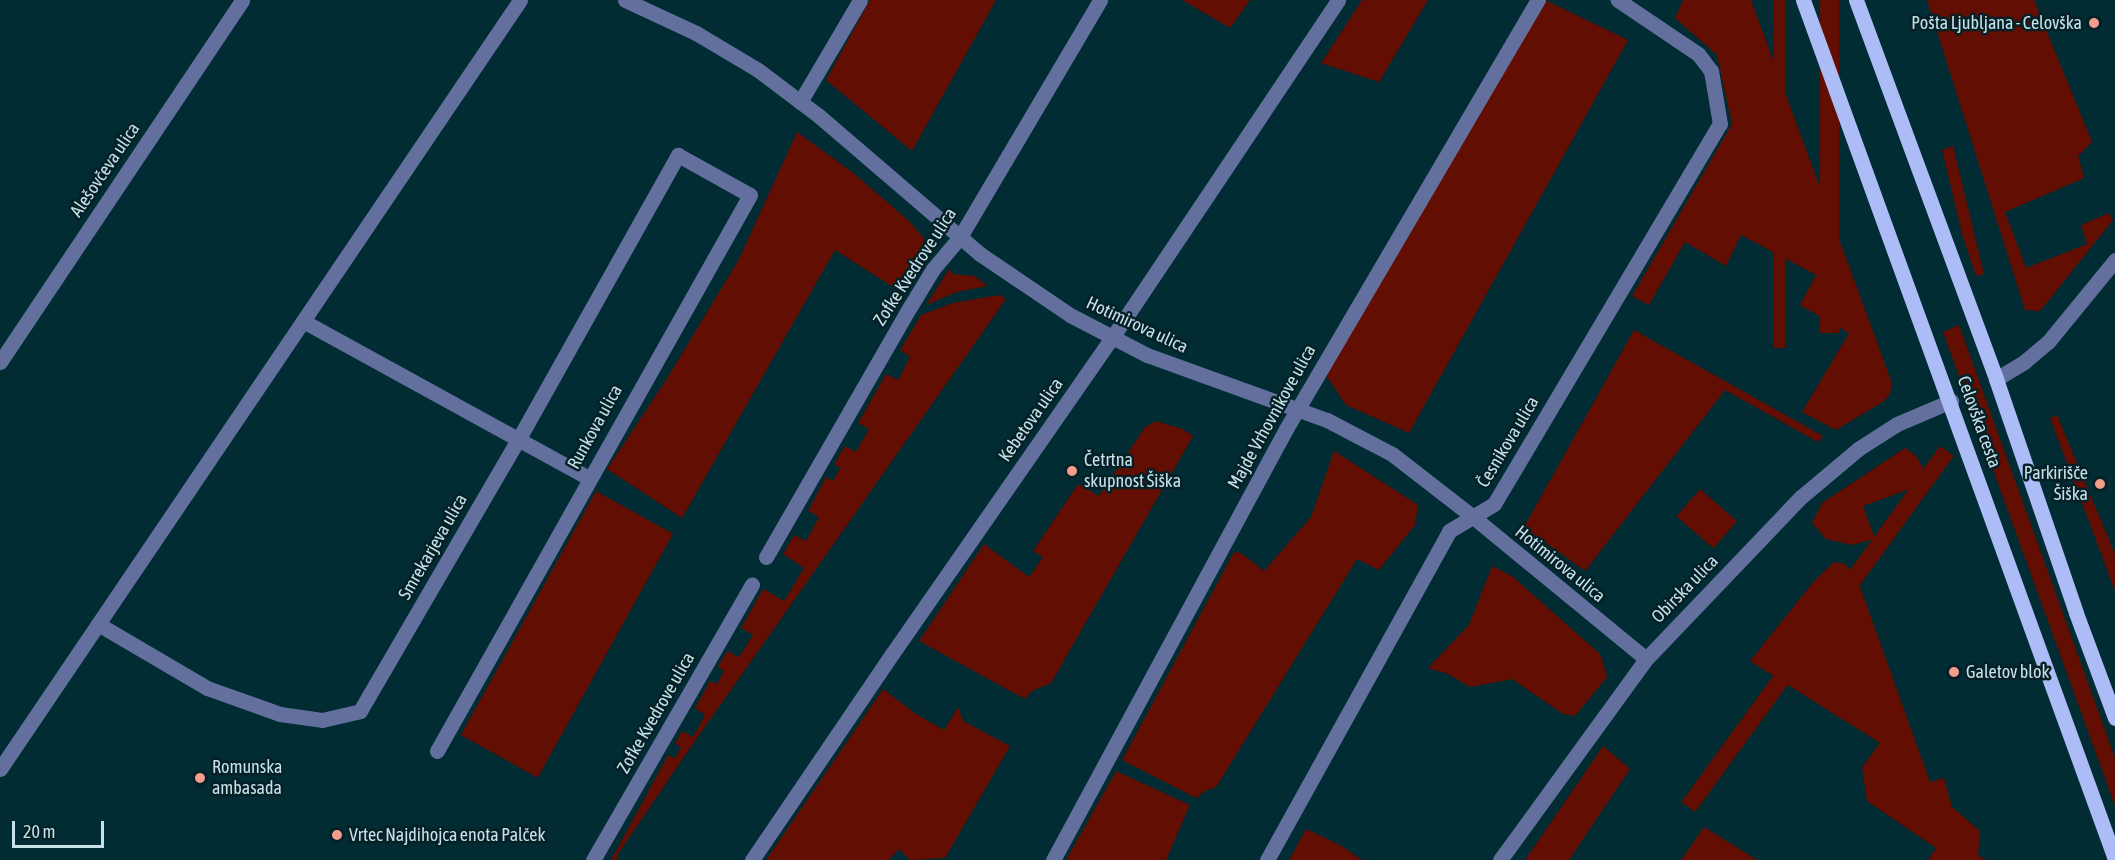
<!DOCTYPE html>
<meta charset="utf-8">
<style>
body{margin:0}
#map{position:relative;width:2115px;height:860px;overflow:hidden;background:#012c34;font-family:"Asap Condensed",sans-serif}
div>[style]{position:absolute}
.green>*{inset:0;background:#620e02;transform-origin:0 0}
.minor>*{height:15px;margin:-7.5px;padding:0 7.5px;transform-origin:7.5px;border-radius:7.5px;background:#63709e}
.major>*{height:15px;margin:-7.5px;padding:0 7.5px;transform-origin:7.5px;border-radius:7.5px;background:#acbcf6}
.dots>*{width:16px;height:16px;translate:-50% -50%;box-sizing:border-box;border:3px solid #052127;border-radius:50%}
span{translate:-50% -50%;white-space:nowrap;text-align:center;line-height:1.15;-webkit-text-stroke:5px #052127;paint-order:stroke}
.poi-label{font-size:18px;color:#c6e1e7}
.right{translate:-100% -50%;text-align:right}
.left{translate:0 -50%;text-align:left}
.street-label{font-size:18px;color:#c6e1e7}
.scale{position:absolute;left:12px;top:821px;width:92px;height:27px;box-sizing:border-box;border:3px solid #c6e1e7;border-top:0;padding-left:8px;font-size:18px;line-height:21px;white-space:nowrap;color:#c6e1e7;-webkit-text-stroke:4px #052127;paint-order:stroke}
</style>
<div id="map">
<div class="green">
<i style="clip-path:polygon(870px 0,996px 0,912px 151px,826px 80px)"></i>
<i style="clip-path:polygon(1182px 0,1250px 0,1230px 28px)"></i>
<i style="clip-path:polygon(1362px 0,1428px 0,1379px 82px,1321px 63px)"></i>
<i style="clip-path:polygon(1545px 0,1628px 40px,1409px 433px,1346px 405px,1321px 368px)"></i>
<i style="clip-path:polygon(1683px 0,1751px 0,1892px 383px,1890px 394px,1884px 401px,1836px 430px,1802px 412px,1849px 333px,1800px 305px,1816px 275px,1741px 235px,1726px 266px,1685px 242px,1649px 305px,1632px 296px,1732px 124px,1717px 55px,1675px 18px)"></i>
<i style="left:1774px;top:0;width:11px;height:348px"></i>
<i style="left:1820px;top:0;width:19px;height:333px"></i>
<i style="clip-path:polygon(1927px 0,2034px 0,2092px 142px,2078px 156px,2084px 178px,2005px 212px,2026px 268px,2087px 244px,2081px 225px,2109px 213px,2113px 220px,2040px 311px,2025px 310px)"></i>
<i style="clip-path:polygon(797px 132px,852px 172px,909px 221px,923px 237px,923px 248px,901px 292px,835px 250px,682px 518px,607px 469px,666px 380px,739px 259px)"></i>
<i style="clip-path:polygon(1953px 146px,1984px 274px,1976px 276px,1962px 234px,1942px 150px)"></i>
<i style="clip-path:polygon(949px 269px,953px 274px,975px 276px,987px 286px,957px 292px,926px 305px)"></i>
<i style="clip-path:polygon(999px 295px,1006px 299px,690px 748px,618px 854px,617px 860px,611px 860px,668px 755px,675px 758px,681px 747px,675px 744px,682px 731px,693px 737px,705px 715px,695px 708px,710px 681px,717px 684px,724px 671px,718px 667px,727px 651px,739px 657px,753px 635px,741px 628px,763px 589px,784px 601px,804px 568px,783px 554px,794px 535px,806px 541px,819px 517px,808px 511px,826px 477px,833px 481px,840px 468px,834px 464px,845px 446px,856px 452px,869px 429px,858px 423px,886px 374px,898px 380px,910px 357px,900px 350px,921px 315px,953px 303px)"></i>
<i style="clip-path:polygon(1959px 325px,2115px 758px,2115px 806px,1943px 332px)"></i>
<i style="clip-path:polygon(1634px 330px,1823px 436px,1818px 442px,1725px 390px,1585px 571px,1524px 527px)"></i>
<i style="clip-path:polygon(2057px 415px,2115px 554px,2115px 591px,2050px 418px)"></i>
<i style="clip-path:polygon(1156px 421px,1182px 429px,1193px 436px,1051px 683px,1032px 691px,1025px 699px,919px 641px,984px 544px,1029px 577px,1043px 557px,1033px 551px,1078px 484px,1099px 496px,1145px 427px)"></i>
<i style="left:1940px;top:446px;width:17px;height:440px;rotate:36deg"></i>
<i style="clip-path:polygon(1905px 448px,1916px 456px,1923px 468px,1918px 486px,1863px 506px,1875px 539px,1852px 545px,1826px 539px,1812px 523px,1822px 503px)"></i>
<i style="clip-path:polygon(1334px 451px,1418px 505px,1415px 525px,1379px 570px,1357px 559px,1216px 787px,1205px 791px,1196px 798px,1122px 760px,1234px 552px,1241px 553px,1264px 571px,1311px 517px)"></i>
<i style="left:1700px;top:489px;width:49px;height:36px;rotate:41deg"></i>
<i style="left:596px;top:491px;width:88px;height:279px;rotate:29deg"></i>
<i style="clip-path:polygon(1834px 562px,1845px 564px,1858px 581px,1930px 782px,1944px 778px,1952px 807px,1980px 831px,1978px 855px,1986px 860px,1928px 860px,1936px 848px,1867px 801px,1862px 767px,1880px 743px,1750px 661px,1815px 580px)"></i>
<i style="clip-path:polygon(1492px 566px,1512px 576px,1600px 654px,1607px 677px,1575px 716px,1563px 714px,1512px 679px,1470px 687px,1448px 674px,1428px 668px,1469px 625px)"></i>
<i style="clip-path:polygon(883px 689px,916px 714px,944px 730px,958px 707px,963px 721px,1010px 746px,945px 858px,910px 860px,899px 849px,889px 860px,766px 860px)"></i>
<i style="clip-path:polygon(1603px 746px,1630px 769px,1569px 860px,1525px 860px)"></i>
<i style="clip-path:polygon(1116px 771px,1190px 805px,1166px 860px,1066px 860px)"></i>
<i style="clip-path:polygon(1704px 827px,1757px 860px,1681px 860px)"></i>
<i style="clip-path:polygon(1306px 829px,1340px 845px,1362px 860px,1289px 860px)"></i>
</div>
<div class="minor">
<i style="left:625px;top:0;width:78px;rotate:24.9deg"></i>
<i style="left:696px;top:33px;width:72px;rotate:30.8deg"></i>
<i style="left:758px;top:70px;width:76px;rotate:37deg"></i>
<i style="left:819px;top:116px;width:212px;rotate:40.6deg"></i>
<i style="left:980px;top:254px;width:109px;rotate:34.1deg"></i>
<i style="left:1070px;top:315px;width:87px;rotate:27.5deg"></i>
<i style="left:1147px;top:355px;width:191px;rotate:19.9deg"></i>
<i style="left:1327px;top:420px;width:73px;rotate:27.6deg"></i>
<i style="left:1392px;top:454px;width:101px;rotate:37.8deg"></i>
<i style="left:1472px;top:516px;width:225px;rotate:39.4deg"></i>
<i style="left:800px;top:102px;width:118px;rotate:-59.5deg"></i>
<i style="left:303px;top:321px;width:326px;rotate:28.8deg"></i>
<i style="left:0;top:362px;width:435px;rotate:-56.2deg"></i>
<i style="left:1996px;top:379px;width:33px;rotate:-31deg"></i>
<i style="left:2024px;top:362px;width:31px;rotate:-40deg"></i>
<i style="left:2048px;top:342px;width:106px;rotate:-50.7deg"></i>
<i style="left:766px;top:557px;width:289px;rotate:-60.1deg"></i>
<i style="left:910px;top:307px;width:44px;rotate:-58.8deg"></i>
<i style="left:933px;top:269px;width:42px;rotate:-49.8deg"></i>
<i style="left:960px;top:237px;width:275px;rotate:-59.4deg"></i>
<i style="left:98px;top:624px;width:126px;rotate:30.4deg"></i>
<i style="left:207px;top:688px;width:77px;rotate:19.6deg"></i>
<i style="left:280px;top:714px;width:42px;rotate:8.1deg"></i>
<i style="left:322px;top:720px;width:39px;rotate:-13deg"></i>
<i style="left:360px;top:711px;width:314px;rotate:-59.8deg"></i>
<i style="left:518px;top:440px;width:327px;rotate:-60.7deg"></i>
<i style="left:678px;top:155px;width:82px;rotate:29.1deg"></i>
<i style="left:750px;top:195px;width:638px;rotate:119.38deg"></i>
<i style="left:0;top:769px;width:928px;rotate:-55.93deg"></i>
<i style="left:593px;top:860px;width:318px;rotate:-60deg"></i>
<i style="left:752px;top:860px;width:249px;rotate:-55.8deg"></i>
<i style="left:892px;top:654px;width:410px;rotate:-55.2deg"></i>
<i style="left:1126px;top:317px;width:381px;rotate:-56.2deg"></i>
<i style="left:1053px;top:860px;width:490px;rotate:-61.6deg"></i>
<i style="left:1286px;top:429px;width:498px;rotate:-59.6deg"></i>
<i style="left:1267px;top:860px;width:376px;rotate:-61deg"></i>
<i style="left:1449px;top:531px;width:52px;rotate:-31deg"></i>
<i style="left:1494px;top:504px;width:442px;rotate:-59.3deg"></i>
<i style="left:1720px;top:124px;width:54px;rotate:-99.6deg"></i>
<i style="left:1711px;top:71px;width:21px;rotate:-127deg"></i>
<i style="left:1698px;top:54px;width:97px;rotate:-146deg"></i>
<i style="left:1500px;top:860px;width:248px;rotate:-54deg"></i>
<i style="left:1646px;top:659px;width:224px;rotate:-46.3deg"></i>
<i style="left:1801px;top:497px;width:75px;rotate:-40.1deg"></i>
<i style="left:1858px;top:449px;width:46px;rotate:-32.7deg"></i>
<i style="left:1897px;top:424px;width:59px;rotate:-23.1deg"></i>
</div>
<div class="major">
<i style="left:1803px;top:0;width:914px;rotate:70.04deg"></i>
<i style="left:1856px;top:0;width:404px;rotate:69.7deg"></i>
<i style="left:1996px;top:379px;width:247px;rotate:71.1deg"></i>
<i style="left:2076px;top:613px;width:112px;rotate:69.6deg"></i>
</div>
<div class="dots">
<i style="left:2094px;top:23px;background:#f49d8c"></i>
<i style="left:1072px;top:471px;background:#f49d8c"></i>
<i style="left:2100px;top:484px;background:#f49d8c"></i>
<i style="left:1954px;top:672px;background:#f49d8c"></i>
<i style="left:200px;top:778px;background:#f49d8c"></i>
<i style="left:337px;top:835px;background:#f49d8c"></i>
</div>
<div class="poi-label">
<span class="right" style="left:2082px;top:23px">Pošta Ljubljana - Celovška</span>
<span class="left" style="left:1084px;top:471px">Četrtna<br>skupnost Šiška</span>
<span class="right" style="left:2088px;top:484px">Parkirišče<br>Šiška</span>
<span class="left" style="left:1966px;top:672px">Galetov blok</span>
<span class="left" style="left:212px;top:778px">Romunska<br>ambasada</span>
<span class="left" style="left:349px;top:835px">Vrtec Najdihojca enota Palček</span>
</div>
<div class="street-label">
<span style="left:105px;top:170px;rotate:-56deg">Alešovčeva ulica</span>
<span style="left:915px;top:267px;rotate:-57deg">Zofke Kvedrove ulica</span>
<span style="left:1137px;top:325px;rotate:25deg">Hotimirova ulica</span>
<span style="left:1272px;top:417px;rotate:-61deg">Majde Vrhovnikove ulica</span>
<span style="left:1031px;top:420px;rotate:-55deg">Kebetova ulica</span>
<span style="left:1979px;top:422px;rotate:70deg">Celovška cesta</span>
<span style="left:595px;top:427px;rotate:-61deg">Runkova ulica</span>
<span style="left:1508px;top:442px;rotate:-59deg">Česnikova ulica</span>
<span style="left:433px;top:547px;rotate:-60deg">Smrekarjeva ulica</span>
<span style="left:1560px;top:564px;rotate:39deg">Hotimirova ulica</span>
<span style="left:1685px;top:589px;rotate:-46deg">Obirska ulica</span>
<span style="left:656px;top:713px;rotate:-60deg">Zofke Kvedrove ulica</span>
</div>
<div class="scale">20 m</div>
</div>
